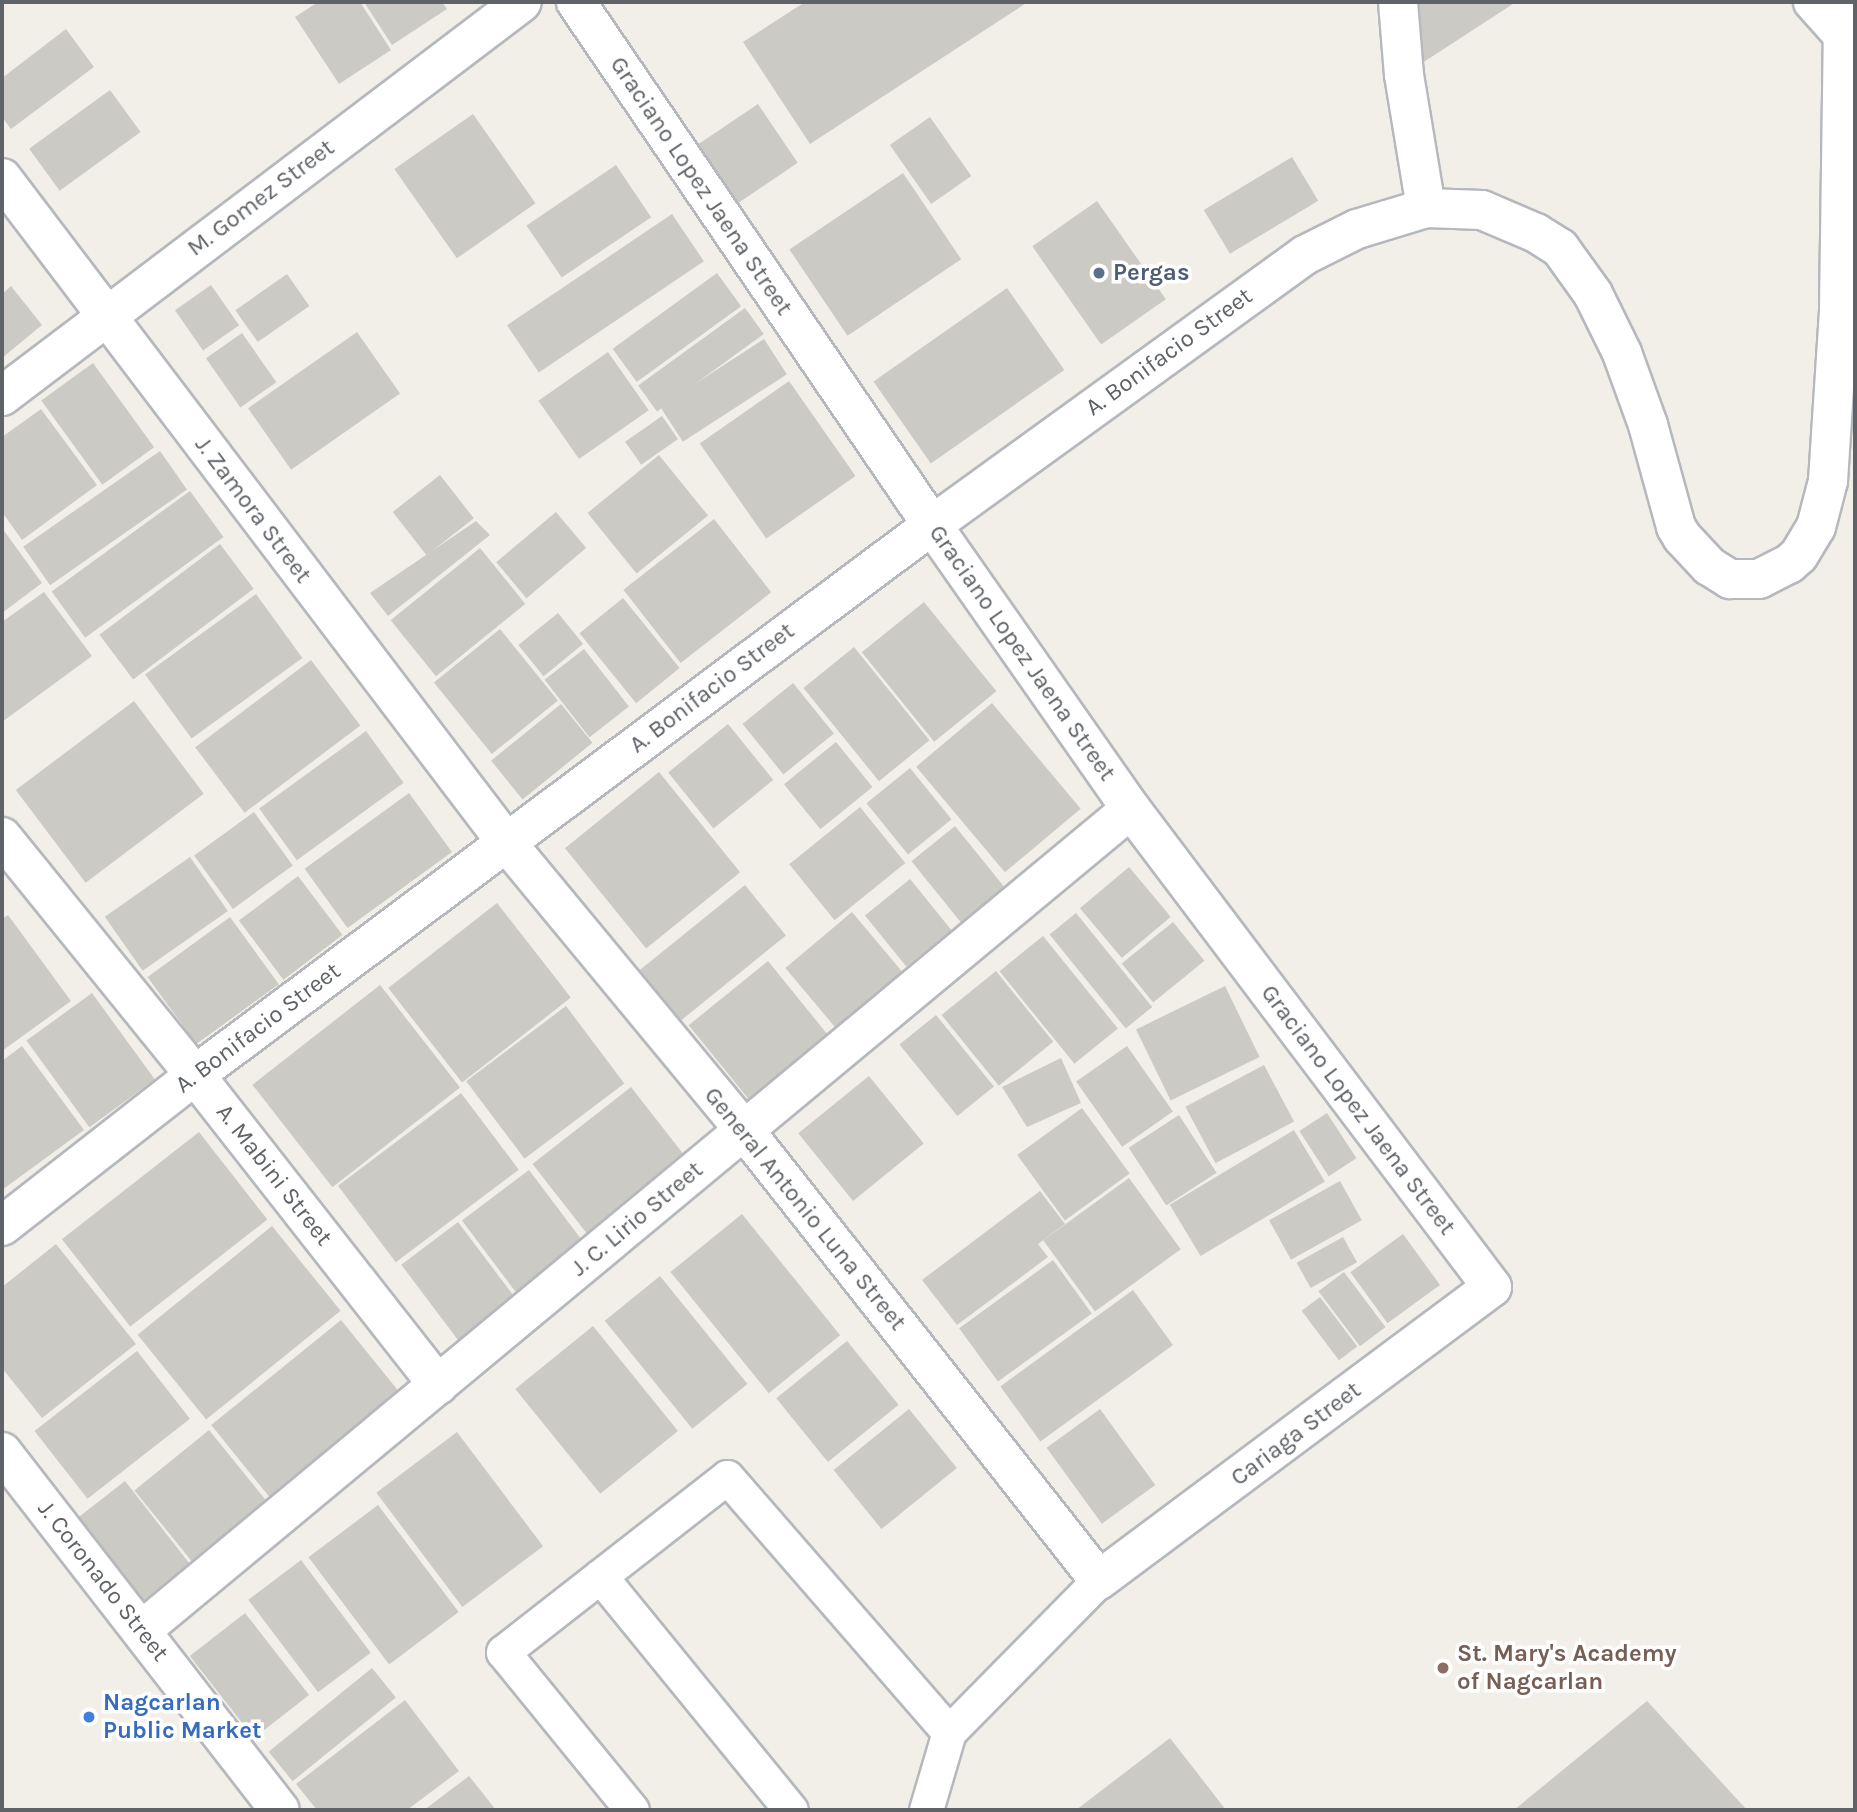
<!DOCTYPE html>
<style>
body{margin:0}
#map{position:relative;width:1857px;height:1812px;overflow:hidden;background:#f1efe8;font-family:Karla,sans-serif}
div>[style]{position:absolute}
.building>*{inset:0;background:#cccac5;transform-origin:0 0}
.roads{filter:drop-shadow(2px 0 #b5b8bc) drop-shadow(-2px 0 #b5b8bc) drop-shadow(0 2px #b5b8bc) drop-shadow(0 -2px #b5b8bc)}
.service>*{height:33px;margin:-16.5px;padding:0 16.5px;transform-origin:16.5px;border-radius:16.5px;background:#fff}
.minor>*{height:38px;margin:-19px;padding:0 19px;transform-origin:19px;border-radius:19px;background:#fff}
.secondary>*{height:38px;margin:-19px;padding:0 19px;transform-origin:19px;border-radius:19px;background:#fff}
.dots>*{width:19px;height:19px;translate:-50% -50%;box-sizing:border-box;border:4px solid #fff;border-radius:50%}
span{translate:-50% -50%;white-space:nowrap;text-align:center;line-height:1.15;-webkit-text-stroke:7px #fff;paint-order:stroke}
.street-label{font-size:24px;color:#5f6368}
.service-label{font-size:24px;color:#4e5e75;font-weight:700}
.left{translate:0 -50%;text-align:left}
.education-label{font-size:24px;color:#785e54;font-weight:700}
.shop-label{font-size:24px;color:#366cbe;font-weight:700}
.frame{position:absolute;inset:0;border:4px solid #5f6368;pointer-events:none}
</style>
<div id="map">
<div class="building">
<i style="clip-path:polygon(318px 2px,360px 2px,391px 50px,339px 84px,295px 17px)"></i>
<i style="clip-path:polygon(364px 2px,442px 2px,447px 9px,392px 45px)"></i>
<i style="clip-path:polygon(805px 2px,1028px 2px,810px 144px,743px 42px)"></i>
<i style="clip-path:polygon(1417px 2px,1516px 2px,1416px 67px)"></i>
<i style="clip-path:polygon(66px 29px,94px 67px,11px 129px,2px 117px,2px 78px)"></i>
<i style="left:110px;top:90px;width:52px;height:100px;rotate:54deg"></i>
<i style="left:758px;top:104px;width:71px;height:73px;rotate:56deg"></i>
<i style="left:473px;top:114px;width:109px;height:96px;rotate:55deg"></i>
<i style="left:930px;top:117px;width:72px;height:49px;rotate:55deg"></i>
<i style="left:1292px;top:157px;width:51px;height:103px;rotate:59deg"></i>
<i style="left:616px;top:165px;width:63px;height:108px;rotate:56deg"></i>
<i style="left:903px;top:173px;width:104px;height:137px;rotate:56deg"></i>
<i style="left:1097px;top:201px;width:120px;height:79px;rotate:55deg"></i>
<i style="left:672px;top:214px;width:57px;height:199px;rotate:56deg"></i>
<i style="left:717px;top:273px;width:41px;height:129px;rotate:54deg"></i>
<i style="left:287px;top:274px;width:39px;height:63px;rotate:55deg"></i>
<i style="left:211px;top:285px;width:49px;height:44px;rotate:55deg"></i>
<i style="clip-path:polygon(11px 286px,42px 325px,2px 358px,2px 294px)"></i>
<i style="left:1007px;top:288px;width:100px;height:163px;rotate:55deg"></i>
<i style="left:745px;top:308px;width:32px;height:132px;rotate:54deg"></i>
<i style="left:357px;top:332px;width:75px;height:133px;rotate:55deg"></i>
<i style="left:242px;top:333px;width:60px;height:44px;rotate:55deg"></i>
<i style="left:764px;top:339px;width:42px;height:124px;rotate:57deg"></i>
<i style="left:608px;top:352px;width:71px;height:85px;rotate:55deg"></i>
<i style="left:93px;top:363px;width:104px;height:64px;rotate:54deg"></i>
<i style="left:789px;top:381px;width:116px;height:109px;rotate:55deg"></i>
<i style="clip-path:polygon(41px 409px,97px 485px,22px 540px,2px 512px,2px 437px)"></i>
<i style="left:662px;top:416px;width:28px;height:45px;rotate:55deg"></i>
<i style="left:160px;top:451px;width:47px;height:167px;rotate:55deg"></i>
<i style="left:659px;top:455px;width:78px;height:92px;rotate:51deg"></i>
<i style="left:440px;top:475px;width:55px;height:60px;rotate:52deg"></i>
<i style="left:190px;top:491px;width:57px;height:171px;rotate:54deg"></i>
<i style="left:556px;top:512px;width:47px;height:78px;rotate:50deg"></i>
<i style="left:714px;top:519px;width:93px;height:115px;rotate:52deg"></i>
<i style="clip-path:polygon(476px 521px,490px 535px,388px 616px,370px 593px)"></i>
<i style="clip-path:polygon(2px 528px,42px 583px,2px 613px)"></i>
<i style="left:220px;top:544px;width:56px;height:151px;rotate:53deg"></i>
<i style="left:480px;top:548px;width:72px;height:115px;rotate:51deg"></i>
<i style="clip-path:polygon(44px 592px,92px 656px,2px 722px,2px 622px)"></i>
<i style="left:256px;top:594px;width:79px;height:137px;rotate:54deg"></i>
<i style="left:623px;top:598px;width:90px;height:56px;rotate:51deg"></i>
<i style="left:924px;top:602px;width:115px;height:80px;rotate:51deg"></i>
<i style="left:558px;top:613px;width:40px;height:51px;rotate:51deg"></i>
<i style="left:500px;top:629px;width:92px;height:85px;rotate:51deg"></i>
<i style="left:854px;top:647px;width:120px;height:65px;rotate:51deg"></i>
<i style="left:584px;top:649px;width:73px;height:50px;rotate:52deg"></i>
<i style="left:311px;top:660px;width:82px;height:145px;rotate:53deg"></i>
<i style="left:793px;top:683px;width:65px;height:65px;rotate:51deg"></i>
<i style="left:134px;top:701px;width:116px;height:148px;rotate:53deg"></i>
<i style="left:992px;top:703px;width:138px;height:99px;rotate:50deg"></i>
<i style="left:561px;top:704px;width:50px;height:90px;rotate:51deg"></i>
<i style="left:728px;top:724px;width:72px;height:77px;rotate:51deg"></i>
<i style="left:366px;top:731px;width:64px;height:132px;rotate:54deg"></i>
<i style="left:836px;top:742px;width:58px;height:67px;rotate:51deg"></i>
<i style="left:910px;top:768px;width:66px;height:56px;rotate:51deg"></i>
<i style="left:659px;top:772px;width:129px;height:121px;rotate:51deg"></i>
<i style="left:409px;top:793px;width:73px;height:129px;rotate:54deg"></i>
<i style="left:860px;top:807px;width:72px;height:91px;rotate:51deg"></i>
<i style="left:254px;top:812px;width:66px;height:74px;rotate:54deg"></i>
<i style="left:955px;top:826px;width:79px;height:56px;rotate:51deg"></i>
<i style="left:190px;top:857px;width:66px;height:104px;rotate:55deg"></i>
<i style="left:1129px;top:867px;width:65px;height:64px;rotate:50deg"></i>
<i style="left:298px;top:876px;width:74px;height:74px;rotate:53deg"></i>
<i style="left:910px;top:879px;width:66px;height:58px;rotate:51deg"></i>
<i style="left:745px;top:885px;width:65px;height:140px;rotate:51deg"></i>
<i style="left:497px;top:903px;width:120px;height:138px;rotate:52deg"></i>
<i style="left:852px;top:912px;width:78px;height:87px;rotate:50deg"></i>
<i style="left:1076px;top:913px;width:121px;height:34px;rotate:51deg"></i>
<i style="clip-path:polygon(8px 915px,71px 1001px,2px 1051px,2px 919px)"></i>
<i style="left:230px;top:917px;width:83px;height:102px;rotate:54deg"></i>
<i style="left:1173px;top:922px;width:50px;height:66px;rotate:51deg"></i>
<i style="left:1043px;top:936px;width:119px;height:56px;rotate:51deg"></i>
<i style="left:768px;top:961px;width:104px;height:102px;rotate:51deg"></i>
<i style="left:996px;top:971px;width:91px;height:70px;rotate:51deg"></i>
<i style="left:380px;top:985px;width:130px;height:162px;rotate:52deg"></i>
<i style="left:1225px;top:986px;width:79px;height:99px;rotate:64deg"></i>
<i style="left:92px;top:993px;width:107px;height:81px;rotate:54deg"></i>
<i style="left:566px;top:1006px;width:97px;height:125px;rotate:53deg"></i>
<i style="left:936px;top:1015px;width:92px;height:47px;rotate:51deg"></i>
<i style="clip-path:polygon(22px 1046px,84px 1130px,2px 1190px,2px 1061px)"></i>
<i style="left:1127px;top:1046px;width:80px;height:62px;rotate:55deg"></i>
<i style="clip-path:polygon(1061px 1058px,1081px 1103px,1027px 1127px,1002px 1087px)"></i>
<i style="left:1264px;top:1065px;width:64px;height:89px;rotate:62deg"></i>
<i style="left:869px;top:1076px;width:87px;height:91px;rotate:51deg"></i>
<i style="left:631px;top:1087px;width:89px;height:125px;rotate:52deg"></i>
<i style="left:461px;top:1093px;width:96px;height:154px;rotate:53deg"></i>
<i style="left:1082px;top:1108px;width:81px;height:80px;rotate:54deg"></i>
<i style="left:1327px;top:1113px;width:54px;height:33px;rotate:57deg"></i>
<i style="left:1179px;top:1115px;width:69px;height:60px;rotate:57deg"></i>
<i style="left:1294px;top:1130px;width:60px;height:145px;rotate:59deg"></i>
<i style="left:199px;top:1132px;width:111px;height:174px;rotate:52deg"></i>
<i style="left:529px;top:1170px;width:89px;height:84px;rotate:53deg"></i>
<i style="left:1129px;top:1178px;width:88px;height:106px;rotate:54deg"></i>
<i style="left:1340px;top:1181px;width:45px;height:81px;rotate:61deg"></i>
<i style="clip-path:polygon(1040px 1191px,1065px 1224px,1038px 1244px,1048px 1257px,957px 1325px,922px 1280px)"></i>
<i style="left:742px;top:1214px;width:156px;height:92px;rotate:51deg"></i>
<i style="left:458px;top:1222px;width:102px;height:71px;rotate:53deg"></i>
<i style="left:272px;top:1226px;width:109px;height:173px;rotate:51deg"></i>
<i style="left:1403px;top:1234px;width:63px;height:65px;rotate:54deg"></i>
<i style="left:1343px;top:1237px;width:29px;height:53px;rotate:61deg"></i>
<i style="clip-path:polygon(56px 1244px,136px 1344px,42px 1418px,2px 1368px,2px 1287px)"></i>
<i style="left:1053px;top:1260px;width:66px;height:116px;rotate:54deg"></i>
<i style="left:1344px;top:1272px;width:69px;height:32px;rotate:53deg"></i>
<i style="left:660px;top:1276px;width:139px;height:71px;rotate:51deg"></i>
<i style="left:1133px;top:1290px;width:68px;height:164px;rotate:54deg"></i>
<i style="left:1320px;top:1297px;width:62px;height:23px;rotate:53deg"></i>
<i style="left:341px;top:1320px;width:102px;height:167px;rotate:51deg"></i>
<i style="left:593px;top:1326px;width:135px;height:100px;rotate:51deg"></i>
<i style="left:847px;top:1341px;width:82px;height:91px;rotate:51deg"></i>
<i style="left:137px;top:1351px;width:86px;height:130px;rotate:52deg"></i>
<i style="left:909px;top:1409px;width:76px;height:97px;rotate:51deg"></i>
<i style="left:1100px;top:1409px;width:94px;height:66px;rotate:54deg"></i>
<i style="left:209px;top:1430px;width:103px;height:96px;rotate:51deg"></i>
<i style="left:457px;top:1432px;width:143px;height:101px;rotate:53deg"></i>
<i style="left:125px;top:1481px;width:112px;height:59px;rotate:52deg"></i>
<i style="left:378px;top:1505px;width:134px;height:87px;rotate:53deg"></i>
<i style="left:301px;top:1560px;width:116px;height:66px;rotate:53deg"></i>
<i style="left:245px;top:1613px;width:104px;height:70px;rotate:52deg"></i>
<i style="left:372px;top:1668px;width:38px;height:133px;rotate:51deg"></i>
<i style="clip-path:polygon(405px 1700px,459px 1771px,407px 1810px,317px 1810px,296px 1784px)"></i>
<i style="clip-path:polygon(1647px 1701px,1747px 1810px,1514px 1810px)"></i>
<i style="clip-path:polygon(1170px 1738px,1226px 1810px,1076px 1810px)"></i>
<i style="clip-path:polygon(469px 1776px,496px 1810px,424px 1810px)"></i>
</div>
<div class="roads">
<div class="service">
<i style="left:1810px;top:2px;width:50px;rotate:48.3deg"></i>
<i style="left:600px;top:1576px;width:302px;rotate:50.8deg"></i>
<i style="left:632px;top:1810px;width:204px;rotate:-129.2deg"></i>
<i style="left:503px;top:1652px;width:284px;rotate:-38deg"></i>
<i style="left:727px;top:1477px;width:338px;rotate:49deg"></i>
<i style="left:926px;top:1810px;width:81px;rotate:-73.6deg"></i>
<i style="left:949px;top:1732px;width:214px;rotate:-45.4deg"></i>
</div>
<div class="minor">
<i style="left:1398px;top:2px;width:73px;rotate:85.3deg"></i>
<i style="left:1404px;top:75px;width:135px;rotate:80.6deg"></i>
<i style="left:2px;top:178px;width:834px;rotate:52.8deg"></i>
<i style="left:506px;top:842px;width:374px;rotate:50.4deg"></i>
<i style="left:744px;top:1130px;width:573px;rotate:51.73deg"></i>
<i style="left:1099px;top:1580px;width:490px;rotate:-36.7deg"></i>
<i style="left:1492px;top:1287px;width:599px;rotate:-127.06deg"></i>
<i style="left:1131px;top:809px;width:347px;rotate:-125deg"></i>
<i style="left:932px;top:525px;width:633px;rotate:-124.24deg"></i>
<i style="left:2px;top:396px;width:652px;rotate:-37.15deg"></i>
<i style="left:2px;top:837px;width:306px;rotate:51deg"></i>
<i style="left:195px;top:1075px;width:394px;rotate:51.9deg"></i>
<i style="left:142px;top:1630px;width:1285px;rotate:-39.7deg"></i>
</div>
<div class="secondary">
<i style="left:2px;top:1226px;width:245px;rotate:-38deg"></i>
<i style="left:195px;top:1075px;width:920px;rotate:-36.73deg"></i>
<i style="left:932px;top:525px;width:460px;rotate:-35.9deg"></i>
<i style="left:1305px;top:255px;width:58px;rotate:-26.6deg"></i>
<i style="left:1357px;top:229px;width:72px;rotate:-16.9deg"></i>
<i style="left:1426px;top:208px;width:56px;rotate:2deg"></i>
<i style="left:1482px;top:210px;width:59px;rotate:23.1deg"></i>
<i style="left:1536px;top:233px;width:28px;rotate:32deg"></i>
<i style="left:1560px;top:248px;width:57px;rotate:54.3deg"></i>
<i style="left:1593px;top:294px;width:66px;rotate:63.8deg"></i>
<i style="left:1622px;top:353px;width:77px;rotate:70.1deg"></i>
<i style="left:1648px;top:425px;width:106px;rotate:74.6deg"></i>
<i style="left:1676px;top:527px;width:12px;rotate:59deg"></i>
<i style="left:1682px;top:537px;width:40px;rotate:47deg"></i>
<i style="left:1709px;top:566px;width:25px;rotate:32deg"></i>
<i style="left:1730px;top:579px;width:29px"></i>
<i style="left:1759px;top:579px;width:34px;rotate:-27deg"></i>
<i style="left:1789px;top:564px;width:13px;rotate:-42deg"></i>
<i style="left:1799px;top:555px;width:33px;rotate:-59deg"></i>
<i style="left:1816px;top:527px;width:48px;rotate:-75.4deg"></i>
<i style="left:1828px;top:481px;width:172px;rotate:-86.3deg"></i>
<i style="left:1839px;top:309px;width:270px;rotate:-89.2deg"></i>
<i style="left:1843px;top:39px;width:37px;rotate:-81deg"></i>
<i style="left:2px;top:1452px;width:453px;rotate:52.2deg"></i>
</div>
</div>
<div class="dots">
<i style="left:1099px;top:273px;background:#5c6f8a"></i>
<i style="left:1443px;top:1668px;background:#8d6e63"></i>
<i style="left:89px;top:1717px;background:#3f7fe0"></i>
</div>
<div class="street-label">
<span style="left:701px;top:186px;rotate:56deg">Graciano Lopez Jaena Street</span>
<span style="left:261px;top:198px;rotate:-37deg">M. Gomez Street</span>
<span style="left:1169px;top:352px;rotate:-36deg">A. Bonifacio Street</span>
<span style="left:253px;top:510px;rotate:53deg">J. Zamora Street</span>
<span style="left:1022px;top:653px;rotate:55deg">Graciano Lopez Jaena Street</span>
<span style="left:712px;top:688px;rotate:-37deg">A. Bonifacio Street</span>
<span style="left:258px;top:1028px;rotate:-37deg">A. Bonifacio Street</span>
<span style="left:1358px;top:1110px;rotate:53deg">Graciano Lopez Jaena Street</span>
<span style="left:274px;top:1175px;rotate:52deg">A. Mabini Street</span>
<span style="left:805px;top:1209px;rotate:51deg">General Antonio Luna Street</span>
<span style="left:637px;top:1219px;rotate:-40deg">J. C. Lirio Street</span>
<span style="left:1296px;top:1434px;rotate:-37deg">Cariaga Street</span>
<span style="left:103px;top:1581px;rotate:52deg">J. Coronado Street</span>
</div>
<div class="service-label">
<span class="left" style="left:1113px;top:273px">Pergas</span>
</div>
<div class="education-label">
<span class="left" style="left:1457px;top:1668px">St. Mary's Academy<br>of Nagcarlan</span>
</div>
<div class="shop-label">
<span class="left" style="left:103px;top:1717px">Nagcarlan<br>Public Market</span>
</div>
<div class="frame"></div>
</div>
